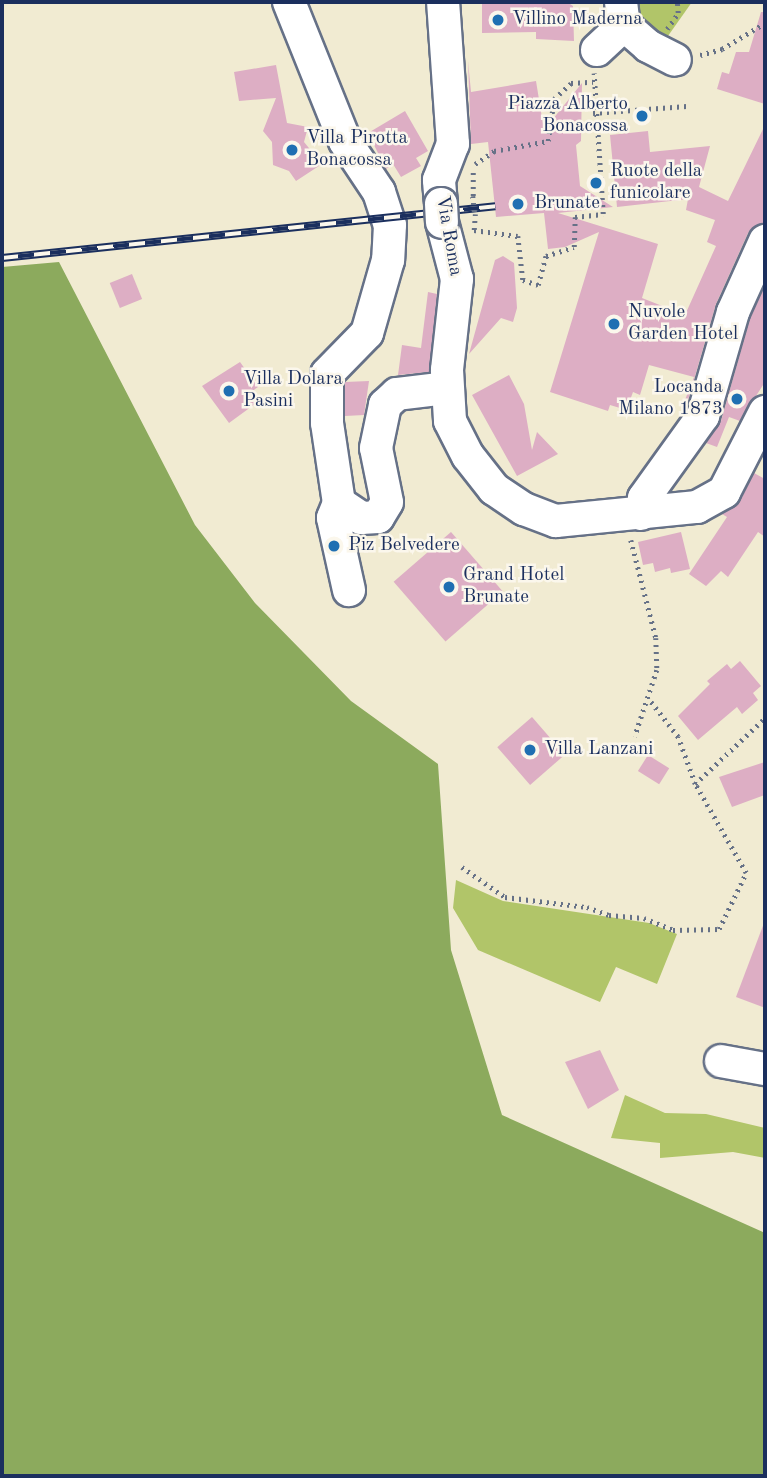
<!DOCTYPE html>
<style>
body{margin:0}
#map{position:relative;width:767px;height:1478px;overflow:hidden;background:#f1ebd2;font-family:"Old Standard TT",serif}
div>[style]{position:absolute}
.green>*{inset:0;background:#b1c569}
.forest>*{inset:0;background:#8caa5d}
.building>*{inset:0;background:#ddaec4;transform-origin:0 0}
.path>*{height:4.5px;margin-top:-2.25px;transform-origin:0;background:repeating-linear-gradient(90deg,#667187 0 2px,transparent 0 7px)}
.roads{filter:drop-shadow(2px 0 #667187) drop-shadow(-2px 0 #667187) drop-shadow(0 2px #667187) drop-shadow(0 -2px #667187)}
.minor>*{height:32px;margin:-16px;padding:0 16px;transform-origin:16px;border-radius:16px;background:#fff}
.rail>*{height:8px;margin-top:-4px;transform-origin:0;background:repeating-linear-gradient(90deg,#fbf7ec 0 16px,#1b2f5e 0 32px);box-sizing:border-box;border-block:2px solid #1b2f5e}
.path-bridge>*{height:4.5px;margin-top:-2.25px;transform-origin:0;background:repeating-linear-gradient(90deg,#667187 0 2px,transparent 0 7px)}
.bridges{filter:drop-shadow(2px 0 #667187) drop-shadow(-2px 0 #667187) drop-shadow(0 2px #667187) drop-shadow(0 -2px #667187)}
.minor-bridge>*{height:32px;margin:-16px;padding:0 16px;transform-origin:16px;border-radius:16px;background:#fff}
.dots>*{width:19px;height:19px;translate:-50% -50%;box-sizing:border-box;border:4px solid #fbf7ec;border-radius:50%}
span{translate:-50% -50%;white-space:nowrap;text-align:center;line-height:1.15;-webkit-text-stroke:5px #fbf7ec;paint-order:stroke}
.poi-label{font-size:19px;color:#1b2f5e}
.left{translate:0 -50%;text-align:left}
.right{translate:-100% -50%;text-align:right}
.street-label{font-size:19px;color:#1b2f5e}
.frame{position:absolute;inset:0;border:4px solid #1b2f5e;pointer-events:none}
</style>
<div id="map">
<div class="green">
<i style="clip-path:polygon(626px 2px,692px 2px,663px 43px,648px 32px)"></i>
<i style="clip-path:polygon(456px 880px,503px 901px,649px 923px,677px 934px,657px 984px,616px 967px,600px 1002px,478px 950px,453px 908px)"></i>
<i style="clip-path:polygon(625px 1095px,665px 1113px,706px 1114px,765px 1128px,765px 1158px,733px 1152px,660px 1158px,660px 1143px,611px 1138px)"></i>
</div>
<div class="forest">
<i style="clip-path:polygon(59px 262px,195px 525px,255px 603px,351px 701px,438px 764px,451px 950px,502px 1115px,765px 1233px,765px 1476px,2px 1476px,2px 267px)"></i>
</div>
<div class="building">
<i style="clip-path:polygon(482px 2px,567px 2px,573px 6px,574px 41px,536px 39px,536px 32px,482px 33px)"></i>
<i style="clip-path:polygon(761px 12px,765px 12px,765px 104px,717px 89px,722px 72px,729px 74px,736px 52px,749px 52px)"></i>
<i style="clip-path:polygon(468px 61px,471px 92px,536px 81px,544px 130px,582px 83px,581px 141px,576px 145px,580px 186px,613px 207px,558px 213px,658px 244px,642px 298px,685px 315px,716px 246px,707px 242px,715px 220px,686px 210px,688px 199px,617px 207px,610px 135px,648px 131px,650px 152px,710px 146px,699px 187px,728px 201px,765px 125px,765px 223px,748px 233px,716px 304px,686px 407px,683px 405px,694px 377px,649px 365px,640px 395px,633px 392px,629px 403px,620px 408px,610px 405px,608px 411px,550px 392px,599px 232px,565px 247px,548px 249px,544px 213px,496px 217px,488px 142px,471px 144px)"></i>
<i style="clip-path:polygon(276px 65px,287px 123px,308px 127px,304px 142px,322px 164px,296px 181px,289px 171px,273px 165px,272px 142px,263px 131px,276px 98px,239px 101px,234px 72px)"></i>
<i style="clip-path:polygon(405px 111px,428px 151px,416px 158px,421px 166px,401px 177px,393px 164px,386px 169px,368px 133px)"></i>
<i style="clip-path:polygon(503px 256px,514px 263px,517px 308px,513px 322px,501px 318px,469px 354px,495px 260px)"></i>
<i style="left:132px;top:274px;width:27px;height:24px;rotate:68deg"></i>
<i style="clip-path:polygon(765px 285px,765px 382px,740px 421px,729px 417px,717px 447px,706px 443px,721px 421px,750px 318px)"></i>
<i style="clip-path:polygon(428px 292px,437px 294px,429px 372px,398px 375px,402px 345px,421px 348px)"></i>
<i style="clip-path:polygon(240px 362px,258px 387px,248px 394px,255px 404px,229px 423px,202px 386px)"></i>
<i style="clip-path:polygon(509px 375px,524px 404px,532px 450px,537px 432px,558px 454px,517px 476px,472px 395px)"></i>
<i style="clip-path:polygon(369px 381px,364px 415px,345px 416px,345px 382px)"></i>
<i style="clip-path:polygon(754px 473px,765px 479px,765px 537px,758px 532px,728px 577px,721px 571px,706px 586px,689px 574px,727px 517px,722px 514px,740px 501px)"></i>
<i style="left:451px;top:532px;width:79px;height:76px;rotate:49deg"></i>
<i style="clip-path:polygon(681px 532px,690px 569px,671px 573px,670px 568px,655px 572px,653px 563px,643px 565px,638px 542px)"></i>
<i style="clip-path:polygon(740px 661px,761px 686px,753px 693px,758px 700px,742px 714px,737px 707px,698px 740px,678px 716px,710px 684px,707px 681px,727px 664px,731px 669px)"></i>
<i style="left:532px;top:717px;width:50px;height:46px;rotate:49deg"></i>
<i style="left:648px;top:755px;width:25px;height:19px;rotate:32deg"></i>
<i style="clip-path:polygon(765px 762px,765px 795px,732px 807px,719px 777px)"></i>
<i style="clip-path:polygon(764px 923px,765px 923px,765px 1008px,736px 997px)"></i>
<i style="clip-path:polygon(600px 1050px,619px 1090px,588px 1109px,565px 1062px)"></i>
</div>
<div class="path">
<i style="left:667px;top:29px;width:19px;rotate:-55deg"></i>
<i style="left:678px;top:13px;width:11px;rotate:-95deg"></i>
<i style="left:700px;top:55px;width:23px;rotate:-15deg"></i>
<i style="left:722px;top:49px;width:50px;rotate:-31.2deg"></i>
<i style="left:593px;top:113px;width:94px;rotate:-4.3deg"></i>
<i style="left:475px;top:164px;width:23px;rotate:-34deg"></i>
<i style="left:494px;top:151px;width:55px;rotate:-10.5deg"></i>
<i style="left:548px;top:141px;width:42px;rotate:-81.9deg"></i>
<i style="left:554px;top:99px;width:23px;rotate:-43deg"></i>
<i style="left:571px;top:83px;width:22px;rotate:-3deg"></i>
<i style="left:473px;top:196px;width:26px;rotate:-90deg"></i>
<i style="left:474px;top:230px;width:44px;rotate:7.8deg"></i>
<i style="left:518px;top:236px;width:44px;rotate:83.5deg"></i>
<i style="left:523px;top:280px;width:16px;rotate:18deg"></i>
<i style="left:538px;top:285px;width:30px;rotate:-75deg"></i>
<i style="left:546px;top:256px;width:29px;rotate:-18deg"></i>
<i style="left:574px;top:247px;width:30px;rotate:-88deg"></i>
<i style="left:575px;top:217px;width:28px;rotate:-6deg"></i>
<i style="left:603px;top:214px;width:141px;rotate:-93.7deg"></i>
<i style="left:474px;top:230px;width:16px;rotate:-86deg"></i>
<i style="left:631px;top:540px;width:101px;rotate:75.7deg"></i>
<i style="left:656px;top:638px;width:32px;rotate:88deg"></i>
<i style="left:657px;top:670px;width:70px;rotate:108.4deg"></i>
<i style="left:695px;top:784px;width:96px;rotate:-43.3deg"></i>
<i style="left:462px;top:867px;width:52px;rotate:34.9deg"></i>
<i style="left:505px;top:897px;width:83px;rotate:7deg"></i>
<i style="left:587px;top:907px;width:23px;rotate:20deg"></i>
<i style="left:609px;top:915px;width:35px;rotate:5deg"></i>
<i style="left:644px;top:918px;width:31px;rotate:22deg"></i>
<i style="left:673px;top:930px;width:46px;rotate:-1.2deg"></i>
<i style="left:719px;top:929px;width:62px;rotate:-64.3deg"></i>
<i style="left:746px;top:873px;width:103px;rotate:-119.8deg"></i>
<i style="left:695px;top:784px;width:50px;rotate:-109.9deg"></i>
<i style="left:678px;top:737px;width:46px;rotate:-127.9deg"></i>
</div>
<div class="roads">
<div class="minor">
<i style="left:289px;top:2px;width:150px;rotate:68.1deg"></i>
<i style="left:345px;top:141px;width:61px;rotate:56.3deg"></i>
<i style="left:379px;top:192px;width:35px;rotate:72deg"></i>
<i style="left:390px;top:225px;width:35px;rotate:93deg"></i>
<i style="left:388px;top:260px;width:76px;rotate:106deg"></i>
<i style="left:367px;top:333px;width:57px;rotate:134.3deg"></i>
<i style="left:327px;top:374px;width:49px;rotate:90deg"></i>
<i style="left:327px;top:423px;width:81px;rotate:81.5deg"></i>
<i style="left:339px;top:503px;width:27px;rotate:34deg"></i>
<i style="left:361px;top:518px;width:17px;rotate:-3deg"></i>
<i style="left:378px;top:517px;width:17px;rotate:-59deg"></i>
<i style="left:387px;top:502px;width:55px;rotate:-101.5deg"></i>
<i style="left:376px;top:448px;width:44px;rotate:-78.2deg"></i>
<i style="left:385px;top:405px;width:16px;rotate:-43deg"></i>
<i style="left:397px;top:394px;width:50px;rotate:-6.8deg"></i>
<i style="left:621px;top:2px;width:23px;rotate:83deg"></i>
<i style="left:624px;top:25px;width:32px;rotate:41deg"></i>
<i style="left:648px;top:46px;width:30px;rotate:27deg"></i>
<i style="left:597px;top:50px;width:37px;rotate:-43deg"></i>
<i style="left:441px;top:204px;width:24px;rotate:-95deg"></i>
<i style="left:439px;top:180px;width:39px;rotate:-69deg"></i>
<i style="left:453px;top:144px;width:142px;rotate:-94deg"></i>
<i style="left:442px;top:222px;width:59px;rotate:75.3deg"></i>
<i style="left:457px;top:279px;width:92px;rotate:96.3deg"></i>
<i style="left:447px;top:370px;width:51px;rotate:86.6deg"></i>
<i style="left:450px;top:421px;width:39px;rotate:63deg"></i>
<i style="left:468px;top:456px;width:42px;rotate:51.8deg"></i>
<i style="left:494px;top:489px;width:36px;rotate:34deg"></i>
<i style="left:524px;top:509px;width:34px;rotate:21deg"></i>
<i style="left:556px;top:521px;width:142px;rotate:-5.7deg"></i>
<i style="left:697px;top:507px;width:31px;rotate:-29deg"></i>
<i style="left:724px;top:492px;width:90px;rotate:-62.9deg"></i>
<i style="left:339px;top:503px;width:16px;rotate:112deg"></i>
<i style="left:333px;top:518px;width:74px;rotate:77.5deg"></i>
<i style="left:641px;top:514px;width:16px;rotate:-79deg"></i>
<i style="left:644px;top:498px;width:101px;rotate:-54.3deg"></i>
<i style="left:703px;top:416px;width:108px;rotate:-73.9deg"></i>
<i style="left:733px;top:312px;width:78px;rotate:-65.7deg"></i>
<i style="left:721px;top:1061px;width:45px;rotate:10.3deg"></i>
</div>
</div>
<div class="rail">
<i style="left:2px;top:258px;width:496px;rotate:-6deg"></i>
</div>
<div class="path-bridge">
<i style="left:473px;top:196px;width:18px;rotate:84deg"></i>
</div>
<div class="bridges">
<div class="minor-bridge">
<i style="left:441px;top:204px;width:18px;rotate:87deg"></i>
</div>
</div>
<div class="dots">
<i style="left:498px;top:20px;background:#1f6fb2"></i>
<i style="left:642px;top:116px;background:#1f6fb2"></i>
<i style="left:292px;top:150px;background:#1f6fb2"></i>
<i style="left:596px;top:183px;background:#1f6fb2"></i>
<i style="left:518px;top:204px;background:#1f6fb2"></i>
<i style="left:614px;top:324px;background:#1f6fb2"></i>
<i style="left:229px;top:391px;background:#1f6fb2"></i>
<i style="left:737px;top:399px;background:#1f6fb2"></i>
<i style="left:334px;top:546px;background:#1f6fb2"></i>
<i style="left:449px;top:587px;background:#1f6fb2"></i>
<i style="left:530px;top:750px;background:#1f6fb2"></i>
</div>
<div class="poi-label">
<span class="left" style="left:512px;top:20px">Villino Maderna</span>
<span class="right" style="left:628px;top:116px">Piazza Alberto<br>Bonacossa</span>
<span class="left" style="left:306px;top:150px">Villa Pirotta<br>Bonacossa</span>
<span class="left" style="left:610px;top:183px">Ruote della<br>funicolare</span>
<span class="left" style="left:534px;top:204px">Brunate</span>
<span class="left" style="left:628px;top:324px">Nuvole<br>Garden Hotel</span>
<span class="left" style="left:243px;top:391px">Villa Dolara<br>Pasini</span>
<span class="right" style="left:723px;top:399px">Locanda<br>Milano 1873</span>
<span class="left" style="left:348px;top:546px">Piz Belvedere</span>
<span class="left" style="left:463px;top:587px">Grand Hotel<br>Brunate</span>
<span class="left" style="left:544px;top:750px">Villa Lanzani</span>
</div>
<div class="street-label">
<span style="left:448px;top:236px;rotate:80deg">Via Roma</span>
</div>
<div class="frame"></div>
</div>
